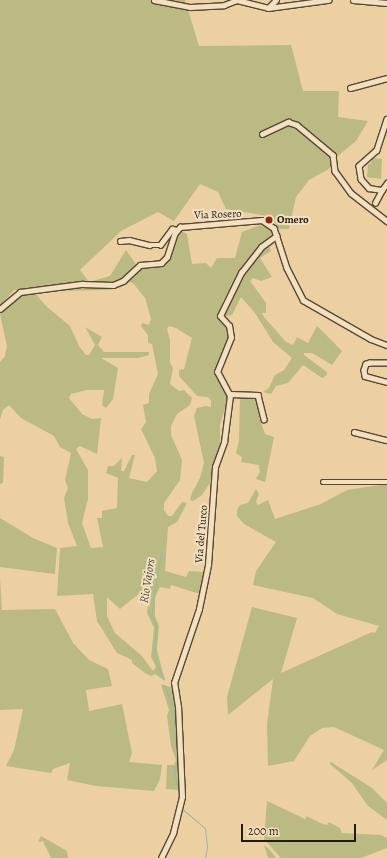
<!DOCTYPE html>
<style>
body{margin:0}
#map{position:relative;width:387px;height:858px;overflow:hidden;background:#ecd0a1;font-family:Alegreya,serif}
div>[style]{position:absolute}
.green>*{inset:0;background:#baba82}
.stream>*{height:1px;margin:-0.5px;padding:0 0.5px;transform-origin:0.5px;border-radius:0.5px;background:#99b7a3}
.roads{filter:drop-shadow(1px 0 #574830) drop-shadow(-1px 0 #574830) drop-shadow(0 1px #574830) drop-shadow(0 -1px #574830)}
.street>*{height:4.5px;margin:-2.25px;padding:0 2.25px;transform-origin:2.25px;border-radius:2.25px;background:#f3e0c2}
.dots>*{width:11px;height:11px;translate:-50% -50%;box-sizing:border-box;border:2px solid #f3e0c2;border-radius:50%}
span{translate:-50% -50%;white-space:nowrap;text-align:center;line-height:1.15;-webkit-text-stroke:4px #f3e0c2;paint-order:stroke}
.street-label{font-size:11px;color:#251a0a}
.poi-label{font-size:11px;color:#251a0a;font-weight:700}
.left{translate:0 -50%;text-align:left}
.water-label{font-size:12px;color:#484938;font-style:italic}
.scale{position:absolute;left:241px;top:824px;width:115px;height:18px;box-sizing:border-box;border:2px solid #251a0a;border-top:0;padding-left:5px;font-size:12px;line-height:14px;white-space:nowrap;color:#251a0a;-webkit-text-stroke:3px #f3e0c2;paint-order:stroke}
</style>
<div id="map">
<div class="green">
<i style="clip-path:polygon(0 0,185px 0,199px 46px,291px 45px,303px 91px,339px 91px,338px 117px,368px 121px,356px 141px,339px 155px,329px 169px,309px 180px,296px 197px,289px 229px,278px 229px,273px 217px,226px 209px,218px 192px,200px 184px,174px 221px,158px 212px,121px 231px,80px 270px,89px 282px,110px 276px,126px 250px,137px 266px,123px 280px,113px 284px,73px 283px,14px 290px,0 306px)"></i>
<i style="clip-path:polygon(372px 158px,382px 159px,381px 179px,367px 177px,368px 164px,371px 164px)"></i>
<i style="clip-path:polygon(evenodd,261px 225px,273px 230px,276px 242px,269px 246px,271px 251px,260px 258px,272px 277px,261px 281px,253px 278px,250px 281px,266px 303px,266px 313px,262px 313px,264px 317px,286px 342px,293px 345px,297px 337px,308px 343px,317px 326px,342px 351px,332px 365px,312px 353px,304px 353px,304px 355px,327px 372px,327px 375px,322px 378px,303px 365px,288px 383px,276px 386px,271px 394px,263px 392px,269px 388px,275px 375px,284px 370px,292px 358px,273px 342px,255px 313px,241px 297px,232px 315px,221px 317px,242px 273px,251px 265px,249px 263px,241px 270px,223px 301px,218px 317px,229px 329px,230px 335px,216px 370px,216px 376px,229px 396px,220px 424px,220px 452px,218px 453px,210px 483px,202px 495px,193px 501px,190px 500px,192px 493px,200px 478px,204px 463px,194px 416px,197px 408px,206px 406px,211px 407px,211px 401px,208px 397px,197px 396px,179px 376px,179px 370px,184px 369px,192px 338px,176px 328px,169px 326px,167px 329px,170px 340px,170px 363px,173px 368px,170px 384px,179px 391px,184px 390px,192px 398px,190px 405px,177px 414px,171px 426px,171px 435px,182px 460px,180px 480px,164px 503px,164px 510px,168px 516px,172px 516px,182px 502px,187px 503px,177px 522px,168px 527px,165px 571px,186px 577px,189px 571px,205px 572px,200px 594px,171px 585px,170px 589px,160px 587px,155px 597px,155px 616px,159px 626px,157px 650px,165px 681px,155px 674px,151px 676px,145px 673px,132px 663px,132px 660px,117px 653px,97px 621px,93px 594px,57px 596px,60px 548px,77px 546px,68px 523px,64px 498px,68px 488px,65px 480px,71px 453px,60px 447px,54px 436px,21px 418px,9px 405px,3px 410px,0 419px,0 362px,5px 356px,7px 346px,0 314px,22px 294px,82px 285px,108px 288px,125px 284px,142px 267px,165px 265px,173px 252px,180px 230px,187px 234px,192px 264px,206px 263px,211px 268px,217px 258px,235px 258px,242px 232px,261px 225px,129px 282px,133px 283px,145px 298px,151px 319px,149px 325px,142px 323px,141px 326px,148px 335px,148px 343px,152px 344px,158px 374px,149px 394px,149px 403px,143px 405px,146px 422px,141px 429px,155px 458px,157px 471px,147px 482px,129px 478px,135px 455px,132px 455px,124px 471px,121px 471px,122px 458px,114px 466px,108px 466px,106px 473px,118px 478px,117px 508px,102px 511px,102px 518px,97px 518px,103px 547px,91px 548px,82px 523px,88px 499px,88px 470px,76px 449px,80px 446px,97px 454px,101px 418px,92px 419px,82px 414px,69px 398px,71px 394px,87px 390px,104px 390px,102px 405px,106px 408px,113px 399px,118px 368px,101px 358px,138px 358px,149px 355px,149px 352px,104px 352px,98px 345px,102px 337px,85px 327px,95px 345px,89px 355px,86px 355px,79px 346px,70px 326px,46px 306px,36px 294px,49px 291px,110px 290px,124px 286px,129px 282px,261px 225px,151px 584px,147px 613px,154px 628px,151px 657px,156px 667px,153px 671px,142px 656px,115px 633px,107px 616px,107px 597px,120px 609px,151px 584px)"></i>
<i style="clip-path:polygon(248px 395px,259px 397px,259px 417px,265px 434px,274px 437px,265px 482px,256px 479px,260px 472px,259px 465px,241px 462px,242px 457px,236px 453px,239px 440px,240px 397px)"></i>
<i style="clip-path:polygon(0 456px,4px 457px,3px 483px,0 484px)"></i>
<i style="clip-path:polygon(387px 484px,387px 760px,372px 770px,384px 750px,334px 727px,322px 728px,310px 736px,294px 761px,268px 766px,267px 724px,273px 679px,228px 715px,227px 697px,252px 607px,297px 618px,281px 673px,372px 632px,375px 633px,379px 626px,337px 614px,313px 598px,253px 585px,256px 571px,276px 542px,244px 524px,237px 516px,237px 510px,240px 505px,248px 503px,256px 489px,259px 494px,256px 502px,258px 505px,268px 500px,275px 519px,321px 504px,347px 490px)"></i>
<i style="clip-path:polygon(0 518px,33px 538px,57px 548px,55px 574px,0 567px)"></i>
<i style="clip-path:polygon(0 578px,2px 610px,55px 609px,73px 643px,89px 660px,108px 669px,112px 686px,86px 690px,89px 711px,122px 704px,132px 753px,129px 762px,162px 765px,160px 779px,154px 791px,96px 786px,67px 780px,70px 763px,53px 769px,51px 773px,6px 766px,14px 750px,23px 709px,0 710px)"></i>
<i style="clip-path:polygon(161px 684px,173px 688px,176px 702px,180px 790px,166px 789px,167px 765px,174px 765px,176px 760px,171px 746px,167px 716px,169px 710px)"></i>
<i style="clip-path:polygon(331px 762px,372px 788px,387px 803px,387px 820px,368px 806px,352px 783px,330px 764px)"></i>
<i style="clip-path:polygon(267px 801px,305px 819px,307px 816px,320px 823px,327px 825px,329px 822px,340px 828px,342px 833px,381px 835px,387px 838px,387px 848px,361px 858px,281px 858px,264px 839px)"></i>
<i style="clip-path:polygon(41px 836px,67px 851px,68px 858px,51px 858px,43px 841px,38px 842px)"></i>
<i style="clip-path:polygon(264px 845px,270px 850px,276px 858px,268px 858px)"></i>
</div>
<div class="stream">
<i style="left:161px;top:553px;width:64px;rotate:99deg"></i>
<i style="left:151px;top:616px;width:10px;rotate:61deg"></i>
<i style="left:156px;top:625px;width:31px;rotate:94deg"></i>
<i style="left:154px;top:656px;width:25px;rotate:67deg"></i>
<i style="left:164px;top:685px;width:24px;rotate:68deg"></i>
<i style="left:173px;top:707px;width:55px;rotate:85.8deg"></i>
<i style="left:177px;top:762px;width:9px;rotate:111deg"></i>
<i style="left:174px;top:770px;width:20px;rotate:79deg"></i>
<i style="left:178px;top:794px;width:6px;rotate:81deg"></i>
<i style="left:181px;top:808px;width:31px;rotate:40deg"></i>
<i style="left:205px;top:828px;width:19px;rotate:84deg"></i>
<i style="left:207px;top:847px;width:11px;rotate:100deg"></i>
</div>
<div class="roads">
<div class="street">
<i style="left:154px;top:0;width:37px;rotate:11deg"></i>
<i style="left:190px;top:7px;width:34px;rotate:-3deg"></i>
<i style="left:224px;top:5px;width:14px;rotate:-21deg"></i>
<i style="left:237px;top:0;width:32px;rotate:14deg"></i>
<i style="left:268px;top:8px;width:61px;rotate:-7.6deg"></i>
<i style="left:353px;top:0;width:34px;rotate:5deg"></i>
<i style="left:268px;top:8px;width:11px;rotate:-45deg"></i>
<i style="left:350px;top:88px;width:38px;rotate:-15deg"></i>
<i style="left:387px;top:119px;width:33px;rotate:108deg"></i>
<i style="left:377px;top:150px;width:24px;rotate:138deg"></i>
<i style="left:359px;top:166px;width:13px;rotate:81deg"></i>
<i style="left:361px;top:179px;width:12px;rotate:48deg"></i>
<i style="left:369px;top:188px;width:13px;rotate:9deg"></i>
<i style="left:382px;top:190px;width:9px;rotate:-54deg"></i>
<i style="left:262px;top:134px;width:29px;rotate:-25deg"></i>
<i style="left:288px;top:122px;width:9px;rotate:18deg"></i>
<i style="left:297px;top:125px;width:47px;rotate:39.8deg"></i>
<i style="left:333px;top:155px;width:16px;rotate:83deg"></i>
<i style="left:335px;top:171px;width:27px;rotate:54deg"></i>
<i style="left:351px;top:193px;width:46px;rotate:37.9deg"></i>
<i style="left:375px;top:203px;width:15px;rotate:-62deg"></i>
<i style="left:120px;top:241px;width:9px;rotate:-6deg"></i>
<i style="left:129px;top:240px;width:21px;rotate:14deg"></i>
<i style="left:149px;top:245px;width:11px"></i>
<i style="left:160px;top:245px;width:20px;rotate:-53deg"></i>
<i style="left:172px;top:229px;width:5px;rotate:11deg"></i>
<i style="left:0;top:309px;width:26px;rotate:-40deg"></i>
<i style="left:20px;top:292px;width:63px;rotate:-7.4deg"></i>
<i style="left:82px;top:284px;width:31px;rotate:2deg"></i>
<i style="left:113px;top:285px;width:11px;rotate:-22deg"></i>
<i style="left:123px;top:281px;width:23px;rotate:-43deg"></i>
<i style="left:140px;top:265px;width:21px;rotate:-5deg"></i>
<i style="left:161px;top:263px;width:8px;rotate:-45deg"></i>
<i style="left:167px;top:257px;width:25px;rotate:-72deg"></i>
<i style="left:175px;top:233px;width:8px;rotate:-50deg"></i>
<i style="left:180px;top:227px;width:82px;rotate:-4.9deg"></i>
<i style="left:262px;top:220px;width:14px;rotate:34deg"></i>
<i style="left:274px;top:228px;width:42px;rotate:72deg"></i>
<i style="left:287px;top:268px;width:36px;rotate:63deg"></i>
<i style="left:303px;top:300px;width:78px;rotate:29.8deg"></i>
<i style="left:371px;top:339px;width:17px;rotate:21deg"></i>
<i style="left:387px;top:363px;width:17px;rotate:180deg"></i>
<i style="left:370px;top:363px;width:4px;rotate:166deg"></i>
<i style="left:366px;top:364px;width:6px;rotate:108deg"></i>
<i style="left:364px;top:370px;width:6px;rotate:81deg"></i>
<i style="left:365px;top:376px;width:23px;rotate:15deg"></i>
<i style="left:230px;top:394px;width:28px;rotate:2deg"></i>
<i style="left:258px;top:395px;width:25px;rotate:76deg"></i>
<i style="left:354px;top:432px;width:34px;rotate:14deg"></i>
<i style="left:323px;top:482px;width:64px"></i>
<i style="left:161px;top:858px;width:28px;rotate:-64deg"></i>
<i style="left:173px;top:833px;width:37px;rotate:-76deg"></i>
<i style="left:182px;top:797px;width:90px;rotate:-92.5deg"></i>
<i style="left:178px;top:707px;width:24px;rotate:-99deg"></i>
<i style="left:174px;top:683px;width:78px;rotate:-71.3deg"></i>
<i style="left:199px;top:609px;width:45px;rotate:-78.4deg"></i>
<i style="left:208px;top:565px;width:98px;rotate:-85.9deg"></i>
<i style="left:215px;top:467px;width:27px;rotate:-70deg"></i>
<i style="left:224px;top:442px;width:46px;rotate:-82.6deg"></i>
<i style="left:230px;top:396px;width:27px;rotate:-118deg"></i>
<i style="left:217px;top:372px;width:37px;rotate:-68deg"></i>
<i style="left:231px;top:338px;width:12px;rotate:-99deg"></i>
<i style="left:229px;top:326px;width:13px;rotate:-132deg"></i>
<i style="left:220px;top:316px;width:48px;rotate:-64deg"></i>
<i style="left:241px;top:273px;width:33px;rotate:-52deg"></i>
<i style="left:261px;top:247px;width:19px;rotate:-36deg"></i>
</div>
</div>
<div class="dots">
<i style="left:269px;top:220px;background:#8f2418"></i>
</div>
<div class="street-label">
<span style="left:218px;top:215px;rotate:-2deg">Via Rosero</span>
<span style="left:202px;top:534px;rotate:-85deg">Via del Turco</span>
</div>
<div class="poi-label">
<span class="left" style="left:277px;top:220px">Omero</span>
</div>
<div class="water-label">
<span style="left:148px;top:581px;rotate:-81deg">Rio Vajors</span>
</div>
<div class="scale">200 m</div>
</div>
